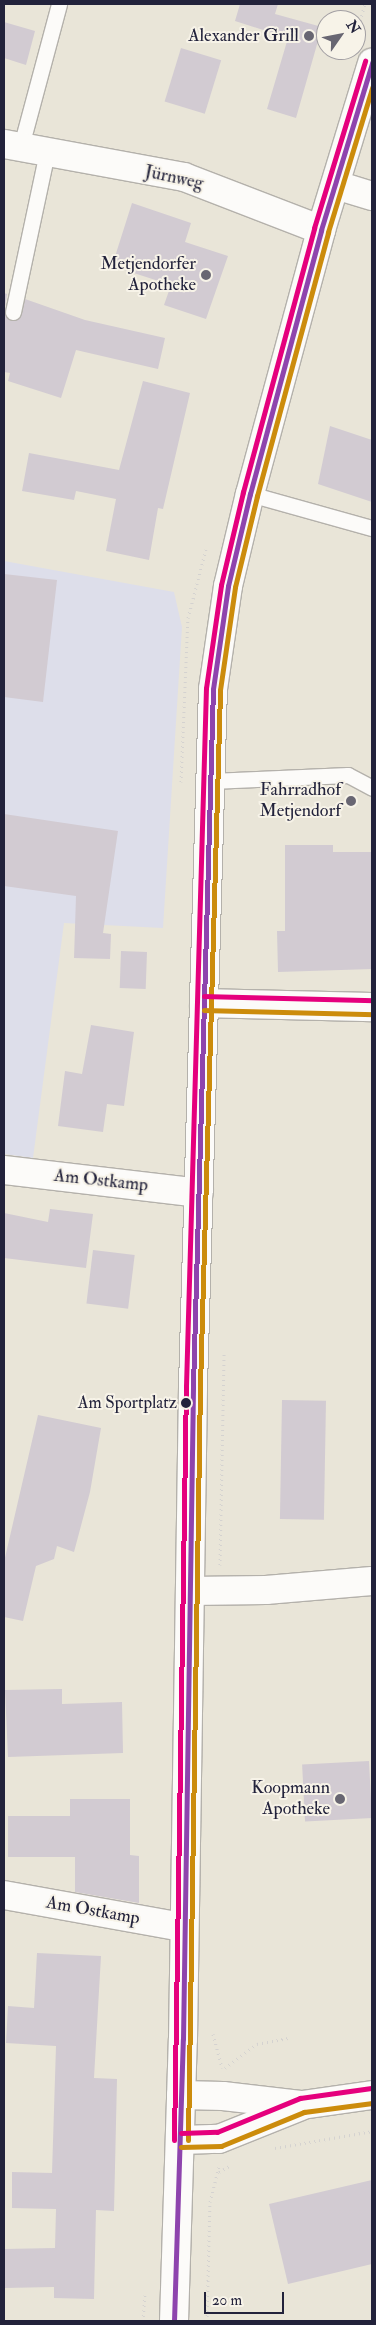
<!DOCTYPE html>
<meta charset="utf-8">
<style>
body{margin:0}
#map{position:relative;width:376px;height:2325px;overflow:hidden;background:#e9e5d8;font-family:"IM FELL Double Pica",serif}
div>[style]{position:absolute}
.built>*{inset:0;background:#dddeea}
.building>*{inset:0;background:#d2cbd2;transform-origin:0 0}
.path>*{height:3px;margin-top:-1.5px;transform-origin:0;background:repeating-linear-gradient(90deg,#d4d2d0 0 1px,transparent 0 5px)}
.roads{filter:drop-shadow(1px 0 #b4b1ab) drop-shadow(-1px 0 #b4b1ab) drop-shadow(0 1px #b4b1ab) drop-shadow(0 -1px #b4b1ab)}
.service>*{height:15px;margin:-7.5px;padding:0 7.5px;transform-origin:7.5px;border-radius:7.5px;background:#fcfbf9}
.minor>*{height:28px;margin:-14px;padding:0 14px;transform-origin:14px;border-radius:14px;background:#fcfbf9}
.tertiary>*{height:28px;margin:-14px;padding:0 14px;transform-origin:14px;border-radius:14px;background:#fcfbf9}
.secondary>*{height:28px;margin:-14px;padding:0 14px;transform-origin:14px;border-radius:14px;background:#fcfbf9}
.bus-1>*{height:5px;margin:-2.5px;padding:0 2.5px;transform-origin:2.5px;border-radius:2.5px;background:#8e44ad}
.bus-2>*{height:5px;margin:-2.5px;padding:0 2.5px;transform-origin:2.5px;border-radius:2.5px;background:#cc8c0c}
.bus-3>*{height:5px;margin:-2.5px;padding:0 2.5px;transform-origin:2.5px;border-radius:2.5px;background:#e5007d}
.dots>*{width:14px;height:14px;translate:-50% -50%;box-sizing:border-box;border:2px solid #f7f3e8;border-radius:50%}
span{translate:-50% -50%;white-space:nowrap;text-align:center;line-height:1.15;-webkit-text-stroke:4px #f7f3e8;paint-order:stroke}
.bus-label{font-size:17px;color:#22223b}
.right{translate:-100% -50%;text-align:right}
.poi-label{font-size:18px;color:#22223b}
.street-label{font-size:18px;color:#22223b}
.frame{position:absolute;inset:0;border:5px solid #22223b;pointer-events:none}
.north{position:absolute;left:316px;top:10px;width:50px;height:50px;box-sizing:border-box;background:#f7f3e8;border:1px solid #a29fa3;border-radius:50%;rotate:57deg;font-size:14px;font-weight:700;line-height:20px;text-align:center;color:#22223b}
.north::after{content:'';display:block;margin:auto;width:18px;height:22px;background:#686672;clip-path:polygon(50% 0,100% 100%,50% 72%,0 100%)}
.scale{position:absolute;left:204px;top:2292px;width:80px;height:22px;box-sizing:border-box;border:2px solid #22223b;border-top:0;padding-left:6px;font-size:15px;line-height:18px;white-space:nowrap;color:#22223b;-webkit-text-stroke:4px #f7f3e8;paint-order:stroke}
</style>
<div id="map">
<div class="built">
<i style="clip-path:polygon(4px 561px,174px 592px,182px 627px,163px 928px,64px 923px,33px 1158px,4px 1154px)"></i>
</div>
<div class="building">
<i style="clip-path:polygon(240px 4px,278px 4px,275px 14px,322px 27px,296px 118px,267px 109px,288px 38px,235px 21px)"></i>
<i style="clip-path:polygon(4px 22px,35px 31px,26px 65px,4px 58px)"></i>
<i style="left:181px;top:48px;width:42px;height:56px;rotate:17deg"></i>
<i style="clip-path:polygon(132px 203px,191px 223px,185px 242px,228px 256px,206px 319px,164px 305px,171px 285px,112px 266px)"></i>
<i style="clip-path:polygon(4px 293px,7px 294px,4px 314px,11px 321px,20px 318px,25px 299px,85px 320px,165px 338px,158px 369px,76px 350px,61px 398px,8px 381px,10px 373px,4px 372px)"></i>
<i style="clip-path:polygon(143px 381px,190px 393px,163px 509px,158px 508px,149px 560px,106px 551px,116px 499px,76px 491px,74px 500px,22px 491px,29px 453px,119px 470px)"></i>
<i style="clip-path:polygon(330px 426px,372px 440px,372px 502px,318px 484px)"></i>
<i style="clip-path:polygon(4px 574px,57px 580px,43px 702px,4px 697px)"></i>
<i style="clip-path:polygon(4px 814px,118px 831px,103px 933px,111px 934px,110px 959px,74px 958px,76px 896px,4px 886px)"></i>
<i style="clip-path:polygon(285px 845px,333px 845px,333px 852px,372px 852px,372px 969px,278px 972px,277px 931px,285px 931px)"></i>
<i style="left:121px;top:951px;width:26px;height:37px;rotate:2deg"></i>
<i style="clip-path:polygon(91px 1025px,134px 1032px,124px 1106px,107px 1104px,103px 1132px,58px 1126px,65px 1071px,82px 1074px)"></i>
<i style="clip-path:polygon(50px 1209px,93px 1214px,86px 1268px,4px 1258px,4px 1213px,48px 1222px)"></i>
<i style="left:93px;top:1250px;width:42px;height:54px;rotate:7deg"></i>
<i style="left:282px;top:1400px;width:44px;height:119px;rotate:1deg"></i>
<i style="clip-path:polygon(38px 1415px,101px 1428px,90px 1492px,74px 1552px,57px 1546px,54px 1559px,36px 1566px,23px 1621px,4px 1617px,4px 1562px)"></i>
<i style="clip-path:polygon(62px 1689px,62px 1704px,122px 1702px,123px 1753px,8px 1757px,5px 1690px)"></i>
<i style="left:369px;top:1761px;width:57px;height:67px;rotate:87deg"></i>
<i style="clip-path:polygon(70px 1799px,130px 1799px,130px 1855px,139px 1856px,139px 1903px,75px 1892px,75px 1857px,8px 1857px,8px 1816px,70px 1816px)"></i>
<i style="clip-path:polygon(37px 1953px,101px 1956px,94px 2078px,117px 2079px,114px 2211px,96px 2210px,94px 2299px,54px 2298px,54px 2287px,4px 2288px,4px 2249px,55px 2248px,56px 2209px,12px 2208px,12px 2172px,52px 2173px,56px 2046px,6px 2043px,8px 2006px,34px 2008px)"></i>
<i style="clip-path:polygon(372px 2180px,372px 2264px,288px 2284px,269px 2204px)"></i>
</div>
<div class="path">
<i style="left:356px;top:35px;width:32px;rotate:-74deg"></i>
<i style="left:181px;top:782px;width:164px;rotate:-87.6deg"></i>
<i style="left:188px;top:618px;width:71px;rotate:-75.4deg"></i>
<i style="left:220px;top:1565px;width:214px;rotate:-88.9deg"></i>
<i style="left:213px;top:2034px;width:35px;rotate:75deg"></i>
<i style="left:225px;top:2068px;width:40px;rotate:-37deg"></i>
<i style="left:257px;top:2044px;width:33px;rotate:-11deg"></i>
<i style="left:275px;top:2148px;width:98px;rotate:-9.9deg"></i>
<i style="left:219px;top:2172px;width:14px;rotate:-30deg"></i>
<i style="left:143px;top:2321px;width:26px;rotate:-86deg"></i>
<i style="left:207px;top:2321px;width:119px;rotate:-88.6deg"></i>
<i style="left:210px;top:2202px;width:36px;rotate:-76deg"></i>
</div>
<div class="roads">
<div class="service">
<i style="left:21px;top:146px;width:147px;rotate:-75deg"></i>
<i style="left:13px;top:312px;width:164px;rotate:-78deg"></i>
<i style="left:250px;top:494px;width:127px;rotate:15.6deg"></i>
<i style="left:211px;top:781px;width:137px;rotate:-2.5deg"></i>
<i style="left:348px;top:775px;width:27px;rotate:28deg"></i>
</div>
<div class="minor">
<i style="left:4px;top:144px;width:183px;rotate:10.4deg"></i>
<i style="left:184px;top:177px;width:147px;rotate:21.1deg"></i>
<i style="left:336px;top:185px;width:38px;rotate:17deg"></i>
<i style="left:204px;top:1003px;width:168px;rotate:1.4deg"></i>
<i style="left:4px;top:1170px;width:196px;rotate:6.7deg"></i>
<i style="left:190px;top:1591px;width:76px;rotate:-0.8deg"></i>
<i style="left:266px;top:1590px;width:106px;rotate:-4.9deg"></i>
<i style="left:4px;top:1895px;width:181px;rotate:10.2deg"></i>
</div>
<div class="tertiary">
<i style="left:181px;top:2095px;width:42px;rotate:1.4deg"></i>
<i style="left:223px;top:2096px;width:80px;rotate:6.5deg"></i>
<i style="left:302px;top:2105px;width:71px;rotate:-8.1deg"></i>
<i style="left:181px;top:2140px;width:38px;rotate:-2deg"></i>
<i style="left:219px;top:2139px;width:88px;rotate:-21.9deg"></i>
</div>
<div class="secondary">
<i style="left:174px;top:2321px;width:282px;rotate:-88.2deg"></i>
<i style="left:183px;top:2039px;width:653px;rotate:-89.12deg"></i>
<i style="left:193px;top:1386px;width:697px;rotate:-88.36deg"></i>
<i style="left:213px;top:689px;width:104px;rotate:-81.7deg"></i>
<i style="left:228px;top:586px;width:95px;rotate:-76.6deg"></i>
<i style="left:250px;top:494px;width:273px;rotate:-74.9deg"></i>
<i style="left:321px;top:230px;width:175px;rotate:-73deg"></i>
</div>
</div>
<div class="bus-1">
<i style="left:174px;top:2321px;width:282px;rotate:-88.2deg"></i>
<i style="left:183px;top:2039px;width:653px;rotate:-89.12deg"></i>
<i style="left:193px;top:1386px;width:697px;rotate:-88.36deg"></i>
<i style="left:213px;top:689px;width:104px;rotate:-81.7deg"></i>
<i style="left:228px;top:586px;width:95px;rotate:-76.6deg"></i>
<i style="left:250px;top:494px;width:273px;rotate:-74.9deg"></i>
<i style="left:321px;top:230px;width:175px;rotate:-73deg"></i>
</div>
<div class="bus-2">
<i style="left:204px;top:1010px;width:168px;rotate:1.4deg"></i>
<i style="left:188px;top:2140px;width:754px;rotate:-89.09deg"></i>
<i style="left:200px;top:1386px;width:696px;rotate:-88.35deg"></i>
<i style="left:220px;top:690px;width:104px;rotate:-81.7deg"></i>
<i style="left:235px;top:587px;width:94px;rotate:-76.4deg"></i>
<i style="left:257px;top:496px;width:273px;rotate:-74.9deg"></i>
<i style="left:328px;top:232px;width:151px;rotate:-73deg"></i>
<i style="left:181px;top:2147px;width:40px;rotate:-1.4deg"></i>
<i style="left:221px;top:2146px;width:90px;rotate:-22.3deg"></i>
<i style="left:304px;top:2112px;width:69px;rotate:-7.5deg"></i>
</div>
<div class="bus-3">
<i style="left:204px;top:996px;width:168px;rotate:1.4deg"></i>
<i style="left:181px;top:2133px;width:36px;rotate:-2deg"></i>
<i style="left:217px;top:2132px;width:90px;rotate:-22.3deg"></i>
<i style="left:300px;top:2098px;width:72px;rotate:-8deg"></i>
<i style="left:174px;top:2140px;width:754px;rotate:-89.09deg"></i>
<i style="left:186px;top:1386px;width:698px;rotate:-88.36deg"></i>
<i style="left:206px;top:688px;width:104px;rotate:-81.7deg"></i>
<i style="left:221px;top:585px;width:96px;rotate:-76.7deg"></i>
<i style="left:243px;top:492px;width:273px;rotate:-74.9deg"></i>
<i style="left:314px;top:228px;width:175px;rotate:-73deg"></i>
</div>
<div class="dots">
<i style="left:309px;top:36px;background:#686672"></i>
<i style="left:206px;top:275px;background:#686672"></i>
<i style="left:351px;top:801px;background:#686672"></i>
<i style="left:186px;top:1403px;background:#22223b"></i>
<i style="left:340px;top:1799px;background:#686672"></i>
</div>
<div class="bus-label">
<span class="right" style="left:177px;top:1403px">Am Sportplatz</span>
</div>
<div class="poi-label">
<span class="right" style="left:299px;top:36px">Alexander Grill</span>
<span class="right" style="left:196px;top:275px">Metjendorfer<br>Apotheke</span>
<span class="right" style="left:341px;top:801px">Fahrradhof<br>Metjendorf</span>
<span class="right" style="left:330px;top:1799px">Koopmann<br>Apotheke</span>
</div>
<div class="street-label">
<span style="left:174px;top:178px;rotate:12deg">Jürnweg</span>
<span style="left:101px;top:1181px;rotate:6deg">Am Ostkamp</span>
<span style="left:93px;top:1911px;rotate:10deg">Am Ostkamp</span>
</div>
<div class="frame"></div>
<div class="north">N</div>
<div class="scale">20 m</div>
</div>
